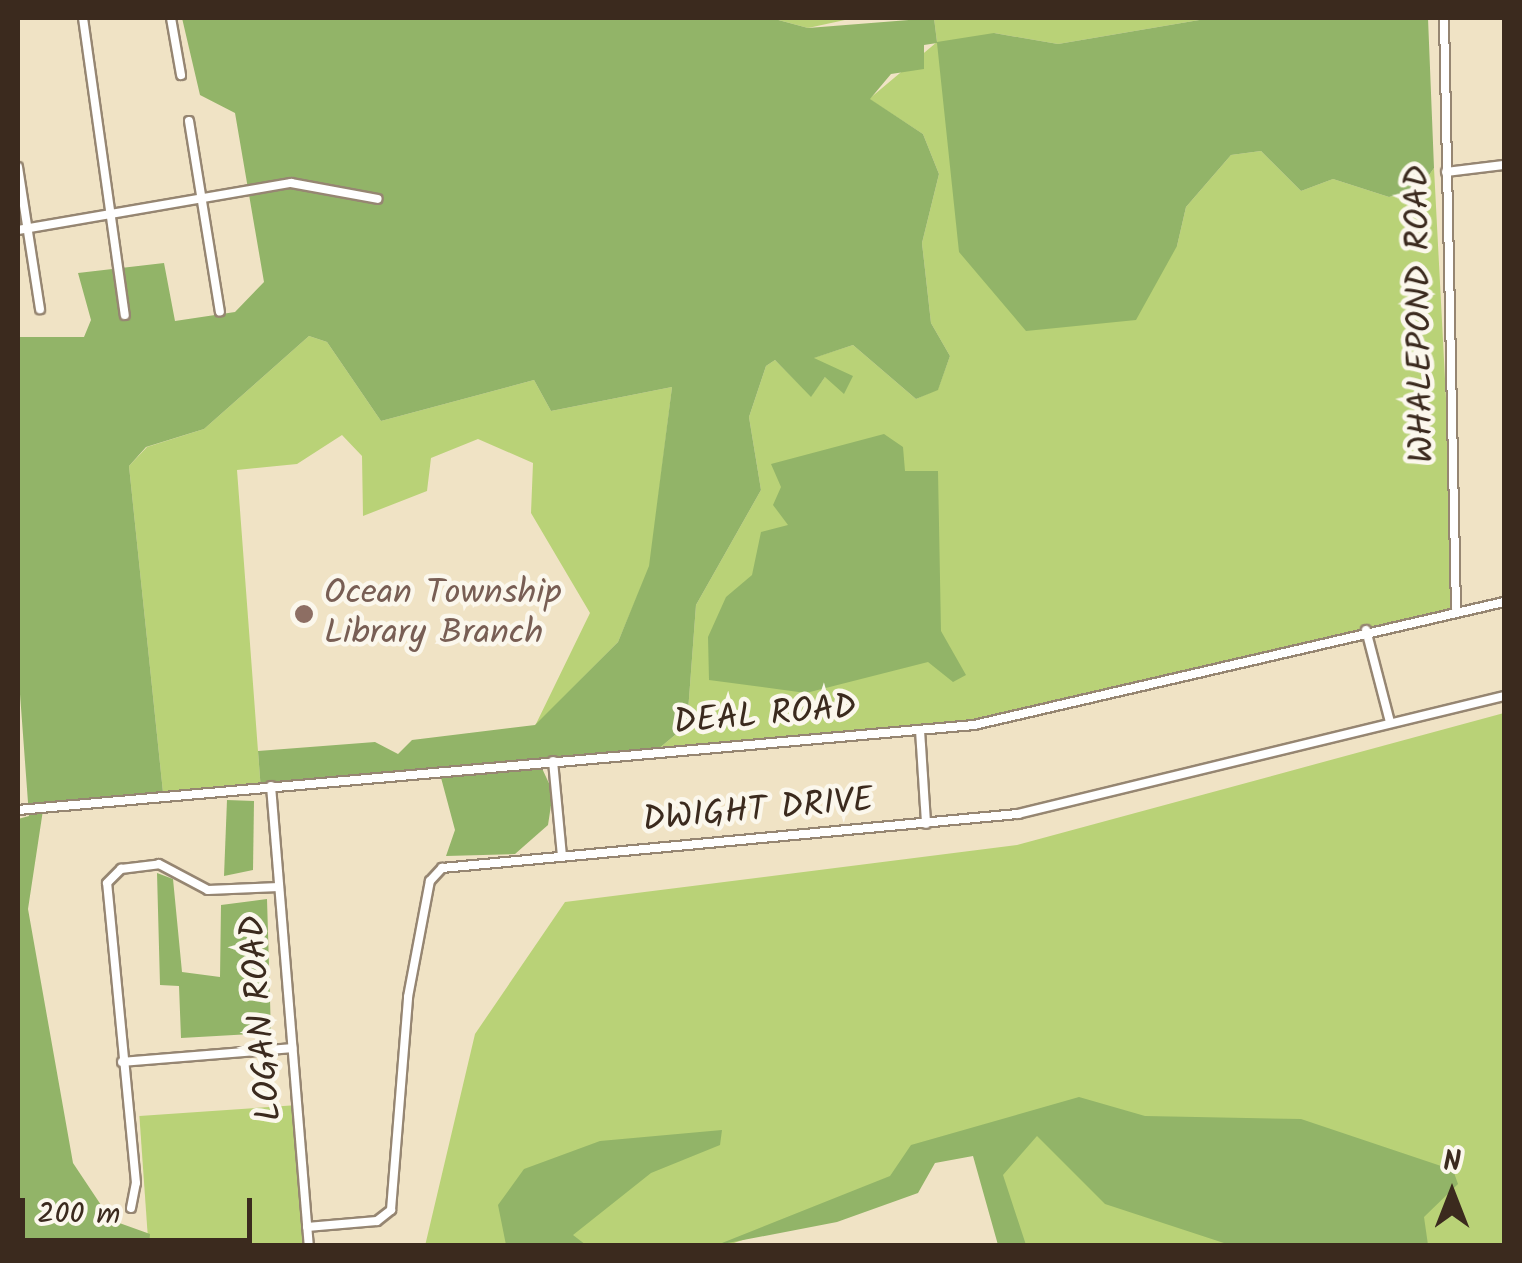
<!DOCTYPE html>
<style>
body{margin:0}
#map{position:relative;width:1522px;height:1263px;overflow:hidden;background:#f0e3c5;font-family:Kalam,sans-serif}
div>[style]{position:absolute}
.green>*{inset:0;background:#b9d277;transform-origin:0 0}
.forest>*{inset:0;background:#92b468}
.roads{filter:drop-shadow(2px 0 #968672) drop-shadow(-2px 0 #968672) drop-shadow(0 2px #968672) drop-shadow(0 -2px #968672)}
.minor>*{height:8px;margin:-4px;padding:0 4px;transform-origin:4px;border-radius:4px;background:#fff}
.dots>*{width:28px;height:28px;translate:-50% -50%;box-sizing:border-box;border:5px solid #fbf7ec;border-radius:50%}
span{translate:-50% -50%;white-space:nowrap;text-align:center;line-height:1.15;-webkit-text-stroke:9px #fbf7ec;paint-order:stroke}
.street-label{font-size:35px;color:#3b2a1e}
.education-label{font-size:35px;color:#785e54}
.left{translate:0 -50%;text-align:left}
.frame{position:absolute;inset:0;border:20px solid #3b2a1e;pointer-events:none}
.north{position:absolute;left:1402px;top:1143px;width:100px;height:100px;-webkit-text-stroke:8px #fbf7ec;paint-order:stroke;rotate:0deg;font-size:28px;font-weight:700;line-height:40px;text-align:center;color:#3b2a1e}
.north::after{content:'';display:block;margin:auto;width:35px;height:45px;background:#3b2a1e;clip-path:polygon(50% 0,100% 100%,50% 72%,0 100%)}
.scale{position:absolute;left:20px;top:1198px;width:232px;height:45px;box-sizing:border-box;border:5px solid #3b2a1e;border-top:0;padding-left:12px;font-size:30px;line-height:35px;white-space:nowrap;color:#3b2a1e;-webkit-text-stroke:8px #fbf7ec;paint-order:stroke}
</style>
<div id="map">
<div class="green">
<i style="clip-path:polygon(771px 18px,854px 18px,808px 28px)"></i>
<i style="clip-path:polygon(934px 18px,1211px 18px,1058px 44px,994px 33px,1177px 246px,1186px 207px,1231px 155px,1261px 151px,1301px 191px,1333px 179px,1389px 197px,1420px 188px,1434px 168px,1457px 609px,1003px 721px,657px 750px,687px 725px,696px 605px,761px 490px,749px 417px,766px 366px,775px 360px,811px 396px,825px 377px,813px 358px,853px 345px,916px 399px,938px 389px,950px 356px,931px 323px,922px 243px,939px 174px,923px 134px,869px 99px,937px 42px)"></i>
<i style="clip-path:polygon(309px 336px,327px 342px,381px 421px,534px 380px,551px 411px,672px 387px,650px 566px,618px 642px,535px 726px,590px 613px,531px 513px,533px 463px,478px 439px,431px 458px,427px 491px,363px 516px,362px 456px,342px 435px,297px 464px,237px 470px,261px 791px,164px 802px,129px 466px,147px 447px,204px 429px)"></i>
<i style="clip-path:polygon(1504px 713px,1504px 1245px,1021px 1245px,971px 1136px,900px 1186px,728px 1245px,425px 1246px,475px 1034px,565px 902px,1017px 845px)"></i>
<i style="left:298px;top:1105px;width:140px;height:159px;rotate:86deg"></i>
</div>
<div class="forest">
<i style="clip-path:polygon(182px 18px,771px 18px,808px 28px,934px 18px,937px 42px,994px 33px,1058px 44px,1211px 18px,1428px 18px,1434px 168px,1420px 188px,1389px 197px,1333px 179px,1301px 191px,1261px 151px,1231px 155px,1186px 207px,1177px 246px,1136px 320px,1026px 331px,959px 252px,937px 43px,924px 45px,924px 69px,891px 74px,870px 99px,923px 134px,939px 174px,922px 243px,931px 323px,950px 356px,938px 390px,916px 399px,853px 345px,814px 358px,853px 376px,844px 394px,825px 377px,811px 397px,775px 360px,766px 366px,749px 417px,761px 490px,696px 605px,687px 725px,657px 750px,540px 764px,553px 792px,548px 825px,515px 854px,446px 856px,455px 830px,440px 774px,261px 791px,258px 751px,375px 742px,398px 754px,412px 740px,535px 725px,618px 642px,649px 566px,672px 387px,551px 411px,534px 380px,381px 421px,327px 342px,309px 336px,204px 429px,146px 447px,129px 466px,164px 802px,43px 810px,28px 909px,73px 1163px,111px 1220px,150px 1234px,149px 1245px,18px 1245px,18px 819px,29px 816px,18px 667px,18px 337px,84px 337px,91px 320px,78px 273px,164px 263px,175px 321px,235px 312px,264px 282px,235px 113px,200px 95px)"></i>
<i style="clip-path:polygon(884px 434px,903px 447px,905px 471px,938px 471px,941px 631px,966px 675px,953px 682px,928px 662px,806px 693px,709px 680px,708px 637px,726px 597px,752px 575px,761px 532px,788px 525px,773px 505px,781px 487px,771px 464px)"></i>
<i style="clip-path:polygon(227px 800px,254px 801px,253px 870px,224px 876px)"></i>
<i style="clip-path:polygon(157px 873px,173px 879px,182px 972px,220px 977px,221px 905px,267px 899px,271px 1033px,181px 1038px,179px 986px,160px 985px)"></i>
<i style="clip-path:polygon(1079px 1097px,1145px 1116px,1301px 1119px,1453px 1170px,1458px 1184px,1424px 1217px,1428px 1245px,1230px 1245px,1105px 1204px,1037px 1136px,1003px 1175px,1026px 1245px,998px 1245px,973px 1156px,935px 1163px,918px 1193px,837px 1222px,717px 1245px,890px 1176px,911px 1145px)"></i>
<i style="clip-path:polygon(722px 1130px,720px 1145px,651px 1173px,573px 1235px,586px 1245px,506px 1245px,498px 1205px,524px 1169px,600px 1141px)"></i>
</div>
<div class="roads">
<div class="minor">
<i style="left:83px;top:18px;width:300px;rotate:82deg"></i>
<i style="left:171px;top:18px;width:58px;rotate:80deg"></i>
<i style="left:1444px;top:18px;width:591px;rotate:88.84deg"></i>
<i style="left:189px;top:121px;width:193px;rotate:80.8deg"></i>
<i style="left:18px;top:167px;width:144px;rotate:81.2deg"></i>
<i style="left:1446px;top:172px;width:58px;rotate:-6.9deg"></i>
<i style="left:18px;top:230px;width:277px;rotate:-9.8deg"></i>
<i style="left:291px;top:183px;width:88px;rotate:10.4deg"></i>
<i style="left:1366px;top:630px;width:95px;rotate:75.4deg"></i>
<i style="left:920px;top:730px;width:94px;rotate:86.3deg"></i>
<i style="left:553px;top:761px;width:95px;rotate:84.6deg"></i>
<i style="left:271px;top:786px;width:462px;rotate:85.3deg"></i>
<i style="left:18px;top:810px;width:960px;rotate:-5.08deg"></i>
<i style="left:974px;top:725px;width:544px;rotate:-13.07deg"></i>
<i style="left:122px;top:1062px;width:171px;rotate:-4.7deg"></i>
<i style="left:131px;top:1208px;width:25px;rotate:-79deg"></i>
<i style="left:136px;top:1183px;width:301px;rotate:-95.5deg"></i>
<i style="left:107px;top:883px;width:20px;rotate:-45deg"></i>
<i style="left:121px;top:869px;width:38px;rotate:-7deg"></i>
<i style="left:159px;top:864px;width:55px;rotate:28deg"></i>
<i style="left:208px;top:890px;width:71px;rotate:-2.4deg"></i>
<i style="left:307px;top:1227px;width:70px;rotate:-4.9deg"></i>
<i style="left:377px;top:1221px;width:18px;rotate:-38deg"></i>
<i style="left:391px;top:1210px;width:214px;rotate:-85.4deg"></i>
<i style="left:408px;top:997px;width:118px;rotate:-79.3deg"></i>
<i style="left:430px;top:881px;width:18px;rotate:-47deg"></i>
<i style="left:442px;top:868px;width:579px;rotate:-5.36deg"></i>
<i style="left:1018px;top:814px;width:500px;rotate:-13.65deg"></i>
</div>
</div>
<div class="dots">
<i style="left:304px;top:614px;background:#8d6e63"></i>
</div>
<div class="street-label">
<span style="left:1421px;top:314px;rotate:-91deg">WHALEPOND ROAD</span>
<span style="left:765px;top:716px;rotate:-5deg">DEAL ROAD</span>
<span style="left:758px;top:811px;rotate:-5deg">DWIGHT DRIVE</span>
<span style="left:262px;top:1018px;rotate:-95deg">LOGAN ROAD</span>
</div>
<div class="education-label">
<span class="left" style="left:324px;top:614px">Ocean Township<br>Library Branch</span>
</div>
<div class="frame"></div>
<div class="north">N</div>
<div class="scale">200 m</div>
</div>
